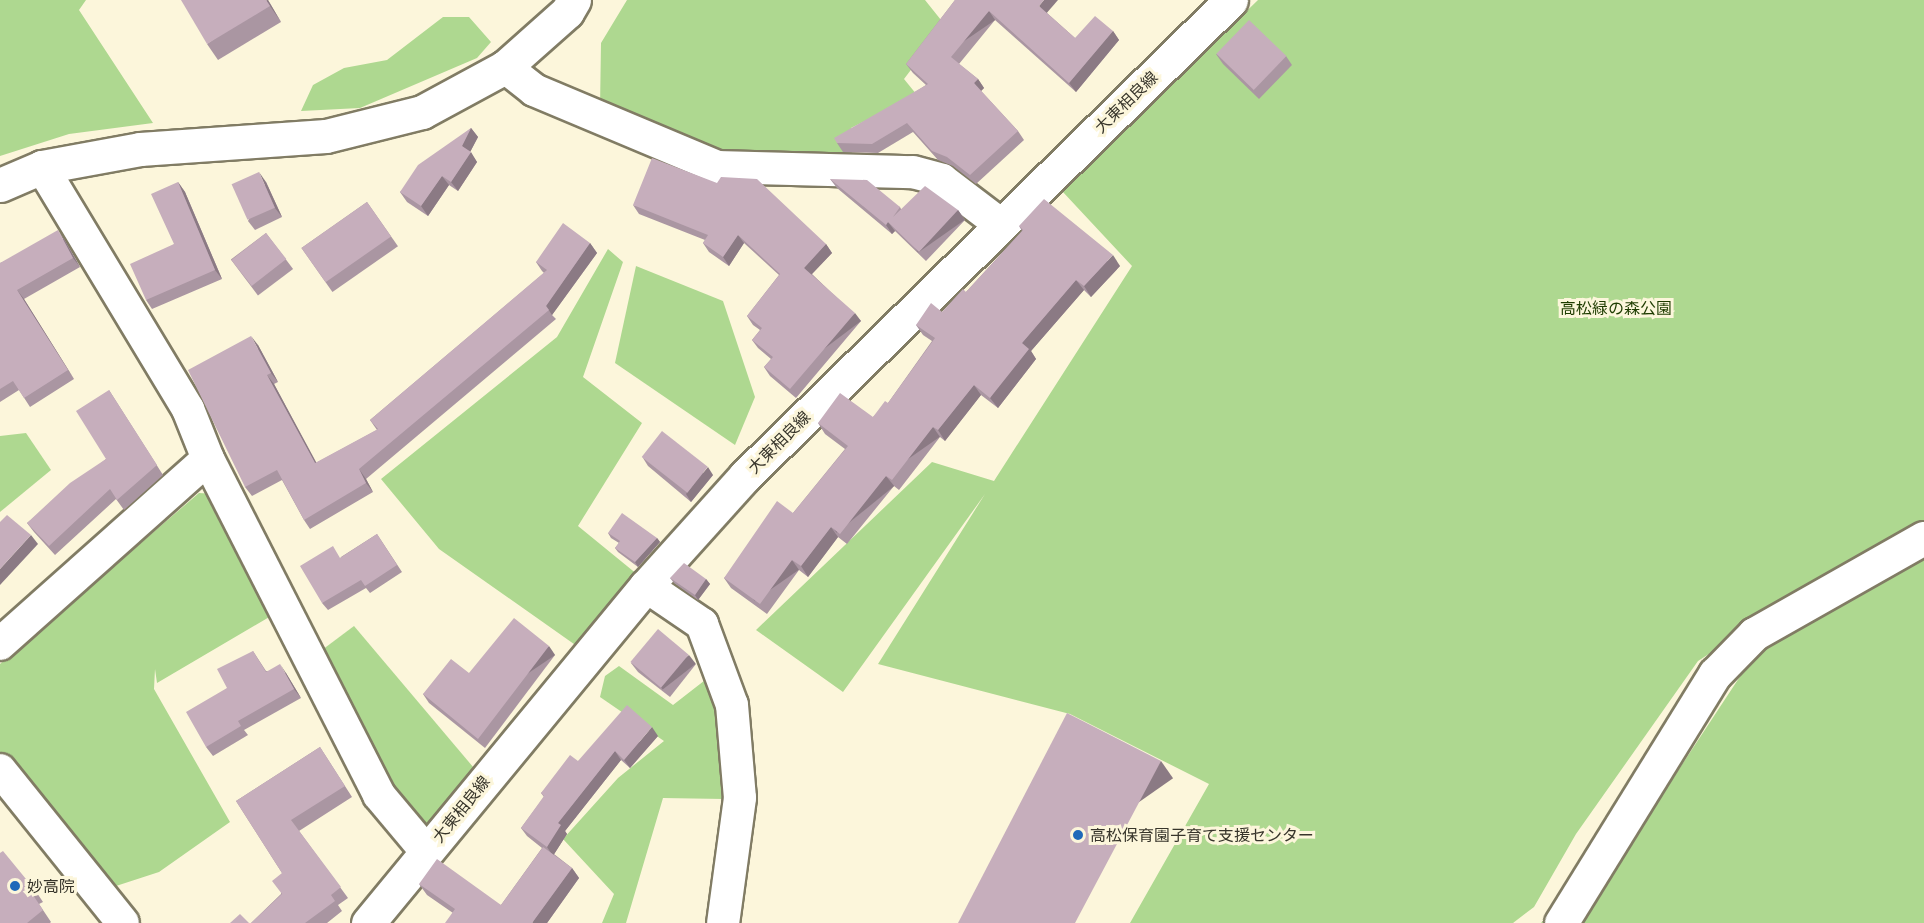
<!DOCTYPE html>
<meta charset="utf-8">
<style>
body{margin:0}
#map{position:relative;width:1924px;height:923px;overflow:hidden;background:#fcf6db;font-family:"IBM Plex Sans","Noto Sans JP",sans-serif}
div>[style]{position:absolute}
.green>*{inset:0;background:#aed890}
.roads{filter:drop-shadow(2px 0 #817c64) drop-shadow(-2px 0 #817c64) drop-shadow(0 2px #817c64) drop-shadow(0 -2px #817c64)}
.street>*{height:32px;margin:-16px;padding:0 16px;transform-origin:16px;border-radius:16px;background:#fff}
.secondary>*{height:33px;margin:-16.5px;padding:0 16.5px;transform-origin:16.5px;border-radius:16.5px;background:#fff}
.wall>*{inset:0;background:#aa96a2;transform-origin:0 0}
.shaded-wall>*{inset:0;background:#8b7a84;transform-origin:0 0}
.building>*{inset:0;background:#c6aebc;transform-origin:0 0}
.dots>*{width:16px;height:16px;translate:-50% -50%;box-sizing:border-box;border:3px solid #fcf6db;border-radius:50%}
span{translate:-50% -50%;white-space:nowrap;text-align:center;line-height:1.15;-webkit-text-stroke:6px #fcf6db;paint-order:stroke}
.street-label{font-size:16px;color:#37352b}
.park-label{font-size:16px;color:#1e3c00}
.poi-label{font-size:16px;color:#37352b}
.left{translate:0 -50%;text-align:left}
</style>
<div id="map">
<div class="green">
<i style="clip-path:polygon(0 0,86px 0,79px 10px,153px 123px,69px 134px,0 156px)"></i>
<i style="clip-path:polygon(627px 0,925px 0,945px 25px,904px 79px,917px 95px,851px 128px,852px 164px,732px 153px,625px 121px,600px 108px,601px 43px)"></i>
<i style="clip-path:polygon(1258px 0,1924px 0,1924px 923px,1541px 923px,1664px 792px,1789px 602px,1698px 661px,1576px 834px,1534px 907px,1513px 923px,1130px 923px,1209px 784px,1070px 714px,878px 664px,985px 494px,843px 692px,756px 630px,932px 462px,994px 481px,1132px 266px,1062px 191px)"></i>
<i style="clip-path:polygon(443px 17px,469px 17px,491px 42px,477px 58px,360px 108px,301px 111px,313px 85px,344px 68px,387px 60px)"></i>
<i style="clip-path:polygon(608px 249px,623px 262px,583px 377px,642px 423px,578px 526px,638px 575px,581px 649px,439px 549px,381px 479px,557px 337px)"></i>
<i style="clip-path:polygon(636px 266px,723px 301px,755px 397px,735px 445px,615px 363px)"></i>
<i style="clip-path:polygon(26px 433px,51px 470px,0 512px,0 436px)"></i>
<i style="clip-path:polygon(199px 493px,215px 494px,271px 616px,157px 683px,155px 669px,154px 689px,230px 822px,159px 872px,116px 886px,100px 874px,24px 788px,0 755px,0 664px)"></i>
<i style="clip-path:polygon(354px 626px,479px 774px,423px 841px,379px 773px,322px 650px)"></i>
<i style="clip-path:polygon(619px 666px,673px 705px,709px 677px,722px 715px,724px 799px,663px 798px,626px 923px,602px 923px,614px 894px,563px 839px,618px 778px,664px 741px,600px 697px,605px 676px)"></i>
</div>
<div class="roads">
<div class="street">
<i style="left:505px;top:67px;width:37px;rotate:38deg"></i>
<i style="left:534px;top:90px;width:199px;rotate:22.8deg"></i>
<i style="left:717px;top:167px;width:196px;rotate:1.5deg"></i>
<i style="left:913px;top:172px;width:30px;rotate:15deg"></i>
<i style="left:942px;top:180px;width:74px;rotate:37.3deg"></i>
<i style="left:42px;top:167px;width:283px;rotate:58.9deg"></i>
<i style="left:188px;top:409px;width:54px;rotate:68.2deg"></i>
<i style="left:208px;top:459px;width:377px;rotate:63deg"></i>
<i style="left:379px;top:795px;width:73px;rotate:50deg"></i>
<i style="left:646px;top:586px;width:68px;rotate:34.2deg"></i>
<i style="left:702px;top:624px;width:86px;rotate:69.7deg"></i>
<i style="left:732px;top:705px;width:93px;rotate:85.1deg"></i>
<i style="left:740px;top:798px;width:126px;rotate:97.7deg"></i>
<i style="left:0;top:644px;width:278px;rotate:-41.7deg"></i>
<i style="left:0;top:770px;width:196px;rotate:51.2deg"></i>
</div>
<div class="secondary">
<i style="left:0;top:185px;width:46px;rotate:-23.2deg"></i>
<i style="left:42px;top:167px;width:100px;rotate:-10.4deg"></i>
<i style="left:140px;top:149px;width:186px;rotate:-4deg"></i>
<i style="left:326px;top:136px;width:99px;rotate:-14deg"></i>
<i style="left:422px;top:112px;width:94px;rotate:-28.5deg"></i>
<i style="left:505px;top:67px;width:83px;rotate:-41.6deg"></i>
<i style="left:567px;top:12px;width:14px;rotate:-60deg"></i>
<i style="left:368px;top:923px;width:437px;rotate:-50.5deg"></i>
<i style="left:646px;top:586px;width:148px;rotate:-48deg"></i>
<i style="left:745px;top:476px;width:680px;rotate:-44.4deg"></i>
<i style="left:1561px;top:923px;width:293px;rotate:-58.3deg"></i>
<i style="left:1715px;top:674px;width:56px;rotate:-45.7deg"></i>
<i style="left:1754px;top:634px;width:195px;rotate:-29.5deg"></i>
</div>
</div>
<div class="wall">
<i style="clip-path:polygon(268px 0,281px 22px,218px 60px,207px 44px)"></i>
<i style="clip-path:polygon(955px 0,1047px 13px,1075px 38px,1113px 31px,1119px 40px,1076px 92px,995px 20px,959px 64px,978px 79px,984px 88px,981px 91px,1018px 131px,1024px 140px,976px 184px,953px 166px,938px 160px,913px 132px,878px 153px,843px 152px,837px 143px,926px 85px,913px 73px,906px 64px)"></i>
<i style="clip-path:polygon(1216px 54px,1286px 56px,1292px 65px,1259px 99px,1223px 64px)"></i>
<i style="clip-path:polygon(471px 128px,478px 137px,470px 152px,477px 162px,458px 191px,449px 185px,428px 216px,407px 202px,400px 192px)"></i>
<i style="clip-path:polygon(830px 179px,900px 207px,901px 209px,958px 210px,965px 220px,926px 261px,895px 231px,892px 234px,837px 188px)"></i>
<i style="clip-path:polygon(178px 182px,185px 192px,222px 279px,152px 309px,146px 300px,174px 244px)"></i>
<i style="clip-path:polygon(266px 182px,282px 217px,255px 230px,248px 221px)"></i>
<i style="left:367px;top:202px;width:54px;height:80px;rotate:55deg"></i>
<i style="clip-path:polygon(633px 205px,826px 244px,832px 253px,812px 274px,861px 321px,796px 398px,770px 376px,764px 367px,771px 359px,758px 348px,752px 340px,760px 330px,753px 325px,747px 316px,779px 275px,744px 243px,729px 266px,709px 252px,703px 243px,705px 240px,639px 214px)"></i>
<i style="clip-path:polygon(1019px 226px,1120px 266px,1091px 297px,1084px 290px,1031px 351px,1036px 359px,998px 408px,981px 395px,945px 441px,940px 437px,899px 490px,894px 486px,847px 544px,838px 537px,808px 577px,799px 570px,767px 614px,731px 588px,724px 578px,793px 513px,845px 449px,825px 434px,818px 423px,873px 417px,888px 403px,932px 341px,923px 335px,916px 325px,942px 312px,966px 292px,1022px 231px)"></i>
<i style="left:266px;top:233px;width:45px;height:44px;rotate:53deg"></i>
<i style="clip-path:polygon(64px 239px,80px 267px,24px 299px,74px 379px,30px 407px,19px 390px,0 402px,0 263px)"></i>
<i style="clip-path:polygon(590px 243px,597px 253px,552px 315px,556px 319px,366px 479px,373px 492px,310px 529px,304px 520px,282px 480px,252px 496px,245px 487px,258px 345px,278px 382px,274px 384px,316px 463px,377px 430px,370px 420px,544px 273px,542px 271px,536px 262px)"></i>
<i style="clip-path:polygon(109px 390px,163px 475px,124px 510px,116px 499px,55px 555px,34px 532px,27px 523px,106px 459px)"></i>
<i style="clip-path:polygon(643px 458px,713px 475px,691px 502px,648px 466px)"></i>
<i style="clip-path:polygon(608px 533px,657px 538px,660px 542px,638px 567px,618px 552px,615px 548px,619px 543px,611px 538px)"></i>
<i style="clip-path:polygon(377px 534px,402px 572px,370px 593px,366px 588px,328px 610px,322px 603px,341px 557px)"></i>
<i style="clip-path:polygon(670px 578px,706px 579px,710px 584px,698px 600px,674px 583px)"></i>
<i style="clip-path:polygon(253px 651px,266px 671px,286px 673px,301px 698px,244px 730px,248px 735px,213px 756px,206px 747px,227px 688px)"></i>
<i style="clip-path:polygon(555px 655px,485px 748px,429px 703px,423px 694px,469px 673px)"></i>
<i style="clip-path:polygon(631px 663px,696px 664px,670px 697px,638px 672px)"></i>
<i style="clip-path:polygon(658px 736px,630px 768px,621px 760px,565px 831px,567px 834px,554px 854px,572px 868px,579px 878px,547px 923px,453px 913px,427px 895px,419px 884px,501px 905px,542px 848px,527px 836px,521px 828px,544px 797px,541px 793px,578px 761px)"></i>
<i style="clip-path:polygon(320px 747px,352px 797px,299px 831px,348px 898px,338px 905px,342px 911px,327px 923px,251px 923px,281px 894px,282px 873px,236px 801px)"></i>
<i style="clip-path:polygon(0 853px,35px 890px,43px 902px,39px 904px,51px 922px,50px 923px,0 923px)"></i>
</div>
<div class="shaded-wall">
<i style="clip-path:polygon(266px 0,268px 0,281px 22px,270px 6px)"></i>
<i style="clip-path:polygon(1044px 0,1058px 0,1045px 15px,1039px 6px)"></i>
<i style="left:989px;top:11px;width:11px;height:60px;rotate:56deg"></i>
<i style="clip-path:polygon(1113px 31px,1119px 40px,1076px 92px,1069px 83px)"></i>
<i style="clip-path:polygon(978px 79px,984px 88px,980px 92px,974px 83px)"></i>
<i style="clip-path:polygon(471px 128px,478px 137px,468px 156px,462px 146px)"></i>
<i style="clip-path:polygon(471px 152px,477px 162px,458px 191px,451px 182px)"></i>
<i style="clip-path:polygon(259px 172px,266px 182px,282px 217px,275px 208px)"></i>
<i style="clip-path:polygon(442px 176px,449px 185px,428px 216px,421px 206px)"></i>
<i style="clip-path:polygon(178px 182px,185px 192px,222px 279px,215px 270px)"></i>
<i style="left:958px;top:210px;width:12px;height:57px;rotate:55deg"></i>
<i style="clip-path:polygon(888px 222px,895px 231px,892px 234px,886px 225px)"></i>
<i style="clip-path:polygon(58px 230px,64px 239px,80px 267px,73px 258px)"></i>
<i style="clip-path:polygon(738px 235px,744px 243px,729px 266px,723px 257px)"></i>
<i style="clip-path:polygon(590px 243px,597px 253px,552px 315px,546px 306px)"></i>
<i style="clip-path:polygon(826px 244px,832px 253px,810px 276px,804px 268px)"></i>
<i style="clip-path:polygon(1113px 255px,1120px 266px,1091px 297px,1084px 286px)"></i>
<i style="clip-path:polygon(1076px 280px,1084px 290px,1031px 351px,1036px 359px,998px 408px,990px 398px,1022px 343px)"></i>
<i style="clip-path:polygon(17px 290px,24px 299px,74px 379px,68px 370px)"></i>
<i style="left:855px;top:313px;width:10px;height:100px;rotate:53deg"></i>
<i style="clip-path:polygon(251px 336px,258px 345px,278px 382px,271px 373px)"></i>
<i style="clip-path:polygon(267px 375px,274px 384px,322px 473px,315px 463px)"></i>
<i style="clip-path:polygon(974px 385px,981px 395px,945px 441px,938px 430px)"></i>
<i style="left:933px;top:427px;width:12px;height:67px;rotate:55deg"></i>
<i style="clip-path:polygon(708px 467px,713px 475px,691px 502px,686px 494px)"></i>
<i style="clip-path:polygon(359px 469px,366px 479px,373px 492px,366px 483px)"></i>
<i style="left:886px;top:476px;width:13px;height:74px;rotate:51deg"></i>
<i style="clip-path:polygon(831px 527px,838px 537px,808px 577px,801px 566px)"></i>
<i style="clip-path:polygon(31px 535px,38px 544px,0 585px,0 569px)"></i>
<i style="clip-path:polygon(657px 538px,660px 542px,638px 567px,635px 562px)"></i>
<i style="left:792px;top:560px;width:12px;height:54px;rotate:55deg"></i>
<i style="clip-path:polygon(706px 579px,710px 584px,698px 600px,695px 595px)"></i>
<i style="left:549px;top:646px;width:11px;height:117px;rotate:56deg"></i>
<i style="left:689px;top:655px;width:11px;height:42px;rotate:52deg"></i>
<i style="clip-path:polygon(280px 664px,286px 673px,301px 698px,294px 689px)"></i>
<i style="clip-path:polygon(652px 727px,658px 736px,630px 768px,624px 760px)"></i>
<i style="clip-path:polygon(615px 751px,621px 760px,565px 831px,567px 834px,553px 856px,547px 847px,558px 823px)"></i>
<i style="left:1161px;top:761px;width:21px;height:183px;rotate:55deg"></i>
<i style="clip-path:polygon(572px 868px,579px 878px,547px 923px,532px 923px)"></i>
</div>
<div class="building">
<i style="clip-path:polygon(181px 0,266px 0,270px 6px,207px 44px)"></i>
<i style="clip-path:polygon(955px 0,1044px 0,1039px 6px,1075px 38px,1095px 16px,1113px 31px,1069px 83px,989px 11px,951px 57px,978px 79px,974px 83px,1018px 131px,970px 175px,947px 157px,932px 151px,907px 123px,872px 144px,837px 143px,834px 138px,928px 84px,906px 64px)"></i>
<i style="left:1249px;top:20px;width:52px;height:47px;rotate:44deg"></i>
<i style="clip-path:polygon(471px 128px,462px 146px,471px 152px,451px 182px,442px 176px,421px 206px,400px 192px,418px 165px)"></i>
<i style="clip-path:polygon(652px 158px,717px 183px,721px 177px,757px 179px,826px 244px,804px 268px,855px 313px,790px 389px,764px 367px,773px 357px,752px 340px,762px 328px,747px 316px,780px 274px,738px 235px,723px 257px,703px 243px,708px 235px,633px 205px)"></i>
<i style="left:259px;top:172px;width:39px;height:30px;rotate:66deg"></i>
<i style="clip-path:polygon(830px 179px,867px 180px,900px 207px,893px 217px,925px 186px,958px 210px,919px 252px,888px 222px,886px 225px)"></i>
<i style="clip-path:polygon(178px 182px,215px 270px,146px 300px,130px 264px,174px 244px,151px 194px)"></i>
<i style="clip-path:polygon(1044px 199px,1113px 255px,1084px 286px,1076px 280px,1022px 343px,1029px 349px,990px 398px,974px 385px,938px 430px,933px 427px,892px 480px,886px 476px,840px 534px,831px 527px,801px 566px,792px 560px,760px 604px,724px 578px,777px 501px,793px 513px,848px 446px,818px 423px,840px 393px,873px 417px,885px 401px,888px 403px,935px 338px,916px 325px,931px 303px,942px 312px,963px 289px,966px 292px,1023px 230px,1019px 226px)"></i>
<i style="left:367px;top:202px;width:42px;height:80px;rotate:55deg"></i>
<i style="clip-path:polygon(563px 223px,590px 243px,546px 306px,549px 310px,359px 469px,366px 483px,304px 520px,277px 470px,245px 487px,188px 370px,251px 336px,271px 373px,267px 375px,315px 463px,378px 429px,370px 420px,547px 270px,536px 262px)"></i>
<i style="clip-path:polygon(58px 230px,73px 258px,17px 290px,68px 370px,24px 398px,13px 381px,0 389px,0 263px)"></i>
<i style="left:266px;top:233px;width:33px;height:44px;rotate:52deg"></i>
<i style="clip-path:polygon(109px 390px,157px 465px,117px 500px,110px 489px,49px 546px,27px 523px,70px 483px,106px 459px,76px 411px)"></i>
<i style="left:662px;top:431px;width:58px;height:33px;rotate:38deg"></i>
<i style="clip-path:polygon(622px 513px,657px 538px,635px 562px,615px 548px,620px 541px,608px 533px)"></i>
<i style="clip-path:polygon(7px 515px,31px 535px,0 569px,0 522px)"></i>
<i style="clip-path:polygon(377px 534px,397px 565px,365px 586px,361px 580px,322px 603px,300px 566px,333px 546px,340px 558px)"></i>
<i style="clip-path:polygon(684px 563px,706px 579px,695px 595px,670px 578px)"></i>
<i style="clip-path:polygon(514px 618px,549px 646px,478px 739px,423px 694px,451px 659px,469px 673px)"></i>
<i style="left:658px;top:629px;width:40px;height:43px;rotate:40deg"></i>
<i style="clip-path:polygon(253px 651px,266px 672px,280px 664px,294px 689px,238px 721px,241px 726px,206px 747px,186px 712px,227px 688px,217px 669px)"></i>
<i style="clip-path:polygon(627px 705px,652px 727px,624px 760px,615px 751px,558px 823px,561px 825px,547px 847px,521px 828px,544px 796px,541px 793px,570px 755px,578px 761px)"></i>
<i style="clip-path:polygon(1067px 713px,1161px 761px,1075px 923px,958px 923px)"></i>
<i style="clip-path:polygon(320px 747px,345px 786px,291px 820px,341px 887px,331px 895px,335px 901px,305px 923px,251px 923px,282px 894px,272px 881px,282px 873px,236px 801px)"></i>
<i style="clip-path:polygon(543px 847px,572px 868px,532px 923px,445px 923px,455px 909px,419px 884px,437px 859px,501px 905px)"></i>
<i style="clip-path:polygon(3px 851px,35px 890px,31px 892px,43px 910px,27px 923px,0 923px,0 853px)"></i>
<i style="clip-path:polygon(240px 914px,249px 923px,230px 923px)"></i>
</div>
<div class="dots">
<i style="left:1078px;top:835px;background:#1f69b9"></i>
<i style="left:15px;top:886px;background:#1f69b9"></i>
</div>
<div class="street-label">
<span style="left:1126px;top:102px;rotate:-44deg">大東相良線</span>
<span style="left:779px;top:442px;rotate:-45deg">大東相良線</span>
<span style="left:461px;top:809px;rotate:-51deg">大東相良線</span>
</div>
<div class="park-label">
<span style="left:1616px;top:308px">高松緑の森公園</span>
</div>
<div class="poi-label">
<span class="left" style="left:1090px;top:835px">高松保育園子育て支援センター</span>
<span class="left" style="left:27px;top:886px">妙高院</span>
</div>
</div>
